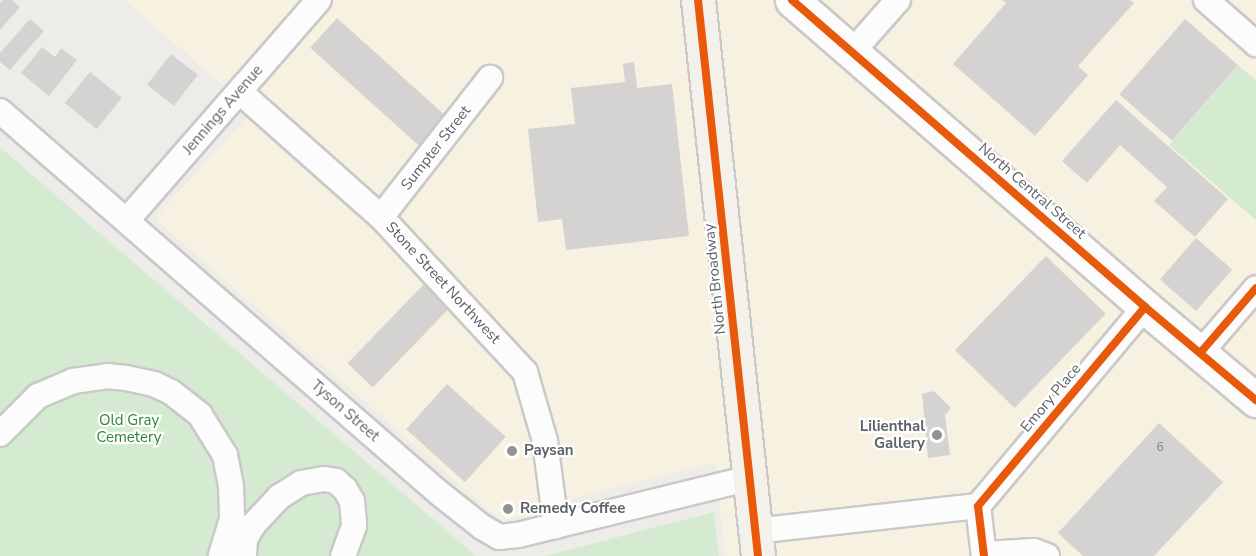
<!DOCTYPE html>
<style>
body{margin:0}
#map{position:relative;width:1256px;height:556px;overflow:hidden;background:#eeece8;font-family:"Nunito Sans",sans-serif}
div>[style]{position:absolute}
.commercial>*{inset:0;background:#f7f1e1}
.green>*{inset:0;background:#d5ebd1}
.building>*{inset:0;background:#d5d3d1;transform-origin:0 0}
.roads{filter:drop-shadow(2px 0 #c9c9c8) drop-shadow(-2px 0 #c9c9c8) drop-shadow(0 2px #c9c9c8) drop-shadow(0 -2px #c9c9c8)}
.minor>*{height:24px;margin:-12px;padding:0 12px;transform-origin:12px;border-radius:12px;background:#fcfcfc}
.secondary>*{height:33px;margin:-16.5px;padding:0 16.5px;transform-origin:16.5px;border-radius:16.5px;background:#fcfcfc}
.primary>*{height:33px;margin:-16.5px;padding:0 16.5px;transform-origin:16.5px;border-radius:16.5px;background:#f3f1e9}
.cycleway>*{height:8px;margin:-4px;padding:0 4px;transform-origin:4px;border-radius:4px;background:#e8590c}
.dots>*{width:16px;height:16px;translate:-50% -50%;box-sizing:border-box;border:3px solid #fff;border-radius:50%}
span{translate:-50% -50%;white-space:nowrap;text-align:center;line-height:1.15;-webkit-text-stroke:4.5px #fff;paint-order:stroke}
.number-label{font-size:12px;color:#7c8082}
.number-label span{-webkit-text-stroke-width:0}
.street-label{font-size:15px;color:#5d6267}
.park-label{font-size:15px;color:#2d862d}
.poi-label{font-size:15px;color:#5d6267;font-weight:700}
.right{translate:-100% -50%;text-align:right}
.left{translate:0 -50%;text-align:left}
</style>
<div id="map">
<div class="commercial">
<i style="clip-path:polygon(124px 0,1256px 0,1256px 556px,725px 556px,715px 463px,579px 497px,510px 519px,499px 519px,158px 222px,157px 216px,248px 116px,218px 81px)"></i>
</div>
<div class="green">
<i style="clip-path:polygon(1238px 65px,1256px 80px,1256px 220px,1169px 145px)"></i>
<i style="clip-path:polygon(0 147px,90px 225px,476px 556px,0 556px)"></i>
<i style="clip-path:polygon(714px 512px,719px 556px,545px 556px)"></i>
</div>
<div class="building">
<i style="clip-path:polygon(3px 0,12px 0,20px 7px,0 30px,0 3px)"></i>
<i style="clip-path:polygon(1002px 0,1130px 0,1134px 3px,1078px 66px,1088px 75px,1035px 136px,953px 64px,1006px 3px)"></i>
<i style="left:337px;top:18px;width:149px;height:40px;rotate:42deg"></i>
<i style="clip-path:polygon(30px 19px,44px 31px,10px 70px,0 62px,0 53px)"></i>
<i style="left:1185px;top:19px;width:70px;height:100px;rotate:41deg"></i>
<i style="clip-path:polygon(42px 47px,55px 57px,61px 48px,77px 60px,49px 96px,21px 73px)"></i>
<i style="left:171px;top:54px;width:34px;height:39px;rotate:38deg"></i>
<i style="clip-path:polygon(634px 62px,637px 88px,672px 84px,689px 236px,566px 250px,562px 219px,538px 222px,528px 129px,575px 124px,571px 88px,625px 82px,623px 64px)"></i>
<i style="left:90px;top:72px;width:41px;height:40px;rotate:39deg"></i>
<i style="clip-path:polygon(1116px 100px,1228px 199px,1195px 237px,1154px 201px,1167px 187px,1120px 145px,1087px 183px,1062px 161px)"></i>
<i style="left:1196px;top:238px;width:48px;height:55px;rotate:41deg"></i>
<i style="left:1046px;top:256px;width:83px;height:131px;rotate:44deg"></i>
<i style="left:424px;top:284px;width:35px;height:110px;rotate:44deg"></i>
<i style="left:447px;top:384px;width:79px;height:61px;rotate:42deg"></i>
<i style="clip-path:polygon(934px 391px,951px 408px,945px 415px,950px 455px,928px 458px,922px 394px)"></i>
<i style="clip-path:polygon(1159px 423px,1223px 482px,1154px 556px,1083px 556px,1058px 533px)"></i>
</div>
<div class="roads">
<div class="minor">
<i style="left:1206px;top:0;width:67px;rotate:41.3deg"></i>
<i style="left:853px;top:51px;width:68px;rotate:-48.6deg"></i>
<i style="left:240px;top:92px;width:188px;rotate:41.6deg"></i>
<i style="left:381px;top:217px;width:212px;rotate:47.1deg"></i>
<i style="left:525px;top:372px;width:72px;rotate:73.8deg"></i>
<i style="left:545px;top:441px;width:86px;rotate:82.6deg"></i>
<i style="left:0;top:111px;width:582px;rotate:41.03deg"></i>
<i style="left:439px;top:493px;width:55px;rotate:38.3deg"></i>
<i style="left:482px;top:527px;width:20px;rotate:30deg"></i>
<i style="left:499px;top:537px;width:19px;rotate:-6deg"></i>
<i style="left:518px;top:535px;width:239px;rotate:-13.8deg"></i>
<i style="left:381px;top:217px;width:177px;rotate:-51.9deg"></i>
<i style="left:127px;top:220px;width:292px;rotate:-48.9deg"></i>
<i style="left:1201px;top:352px;width:84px;rotate:-49.3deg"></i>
<i style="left:0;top:434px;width:54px;rotate:-45deg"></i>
<i style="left:38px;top:396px;width:38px;rotate:-23deg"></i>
<i style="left:73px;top:381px;width:34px;rotate:-8deg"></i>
<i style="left:107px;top:376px;width:19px;rotate:6deg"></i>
<i style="left:126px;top:378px;width:29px;rotate:12deg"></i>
<i style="left:154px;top:384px;width:19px;rotate:25deg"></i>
<i style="left:171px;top:392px;width:37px;rotate:38deg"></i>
<i style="left:200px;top:415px;width:47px;rotate:58deg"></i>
<i style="left:225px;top:455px;width:32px;rotate:79deg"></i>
<i style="left:231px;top:486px;width:33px;rotate:88deg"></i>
<i style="left:232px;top:519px;width:39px;rotate:107deg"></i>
<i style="left:978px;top:506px;width:50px;rotate:83.2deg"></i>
<i style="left:755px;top:531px;width:224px;rotate:-6.4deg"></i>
<i style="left:978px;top:506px;width:260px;rotate:-50deg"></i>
<i style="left:984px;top:554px;width:50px;rotate:-3.4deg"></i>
<i style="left:1034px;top:551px;width:14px;rotate:21deg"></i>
<i style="left:244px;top:556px;width:17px;rotate:-87deg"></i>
<i style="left:245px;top:539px;width:16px;rotate:-60deg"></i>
<i style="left:253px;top:525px;width:38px;rotate:-47deg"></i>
<i style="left:279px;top:497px;width:26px;rotate:-32deg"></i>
<i style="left:301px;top:483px;width:23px;rotate:-10deg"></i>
<i style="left:324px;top:479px;width:12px;rotate:9deg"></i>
<i style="left:336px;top:481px;width:12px;rotate:42deg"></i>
<i style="left:345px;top:489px;width:14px;rotate:60deg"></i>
<i style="left:352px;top:501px;width:25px;rotate:85deg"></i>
<i style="left:354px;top:526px;width:32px;rotate:110deg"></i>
</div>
<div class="secondary">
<i style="left:792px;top:0;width:468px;rotate:41deg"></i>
<i style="left:1145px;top:307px;width:145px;rotate:40deg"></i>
</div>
<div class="primary">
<i style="left:698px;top:0;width:559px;rotate:83.84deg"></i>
</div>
</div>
<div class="cycleway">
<i style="left:698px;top:0;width:559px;rotate:83.84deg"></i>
<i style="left:792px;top:0;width:468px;rotate:41deg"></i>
<i style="left:1145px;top:307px;width:145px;rotate:40deg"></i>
<i style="left:1201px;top:352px;width:84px;rotate:-49.3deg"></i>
<i style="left:984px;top:556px;width:50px;rotate:-96.8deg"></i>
<i style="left:978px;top:506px;width:260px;rotate:-50deg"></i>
</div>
<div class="dots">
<i style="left:937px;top:435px;background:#909294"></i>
<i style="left:512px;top:451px;background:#909294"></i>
<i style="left:508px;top:509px;background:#909294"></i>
</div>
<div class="number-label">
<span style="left:1160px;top:448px">6</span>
</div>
<div class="street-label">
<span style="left:223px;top:110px;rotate:-49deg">Jennings Avenue</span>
<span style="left:436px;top:148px;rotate:-52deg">Sumpter Street</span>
<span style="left:1032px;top:191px;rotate:41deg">North Central Street</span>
<span style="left:715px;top:279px;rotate:-96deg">North Broadway</span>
<span style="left:443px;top:283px;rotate:47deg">Stone Street Northwest</span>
<span style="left:1051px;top:398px;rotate:-50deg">Emory Place</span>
<span style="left:345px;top:411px;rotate:41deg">Tyson Street</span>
</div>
<div class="park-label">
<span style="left:129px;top:429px">Old Gray<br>Cemetery</span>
</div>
<div class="poi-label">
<span class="right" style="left:925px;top:435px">Lilienthal<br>Gallery</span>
<span class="left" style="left:524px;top:451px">Paysan</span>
<span class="left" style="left:520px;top:509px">Remedy Coffee</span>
</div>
</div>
